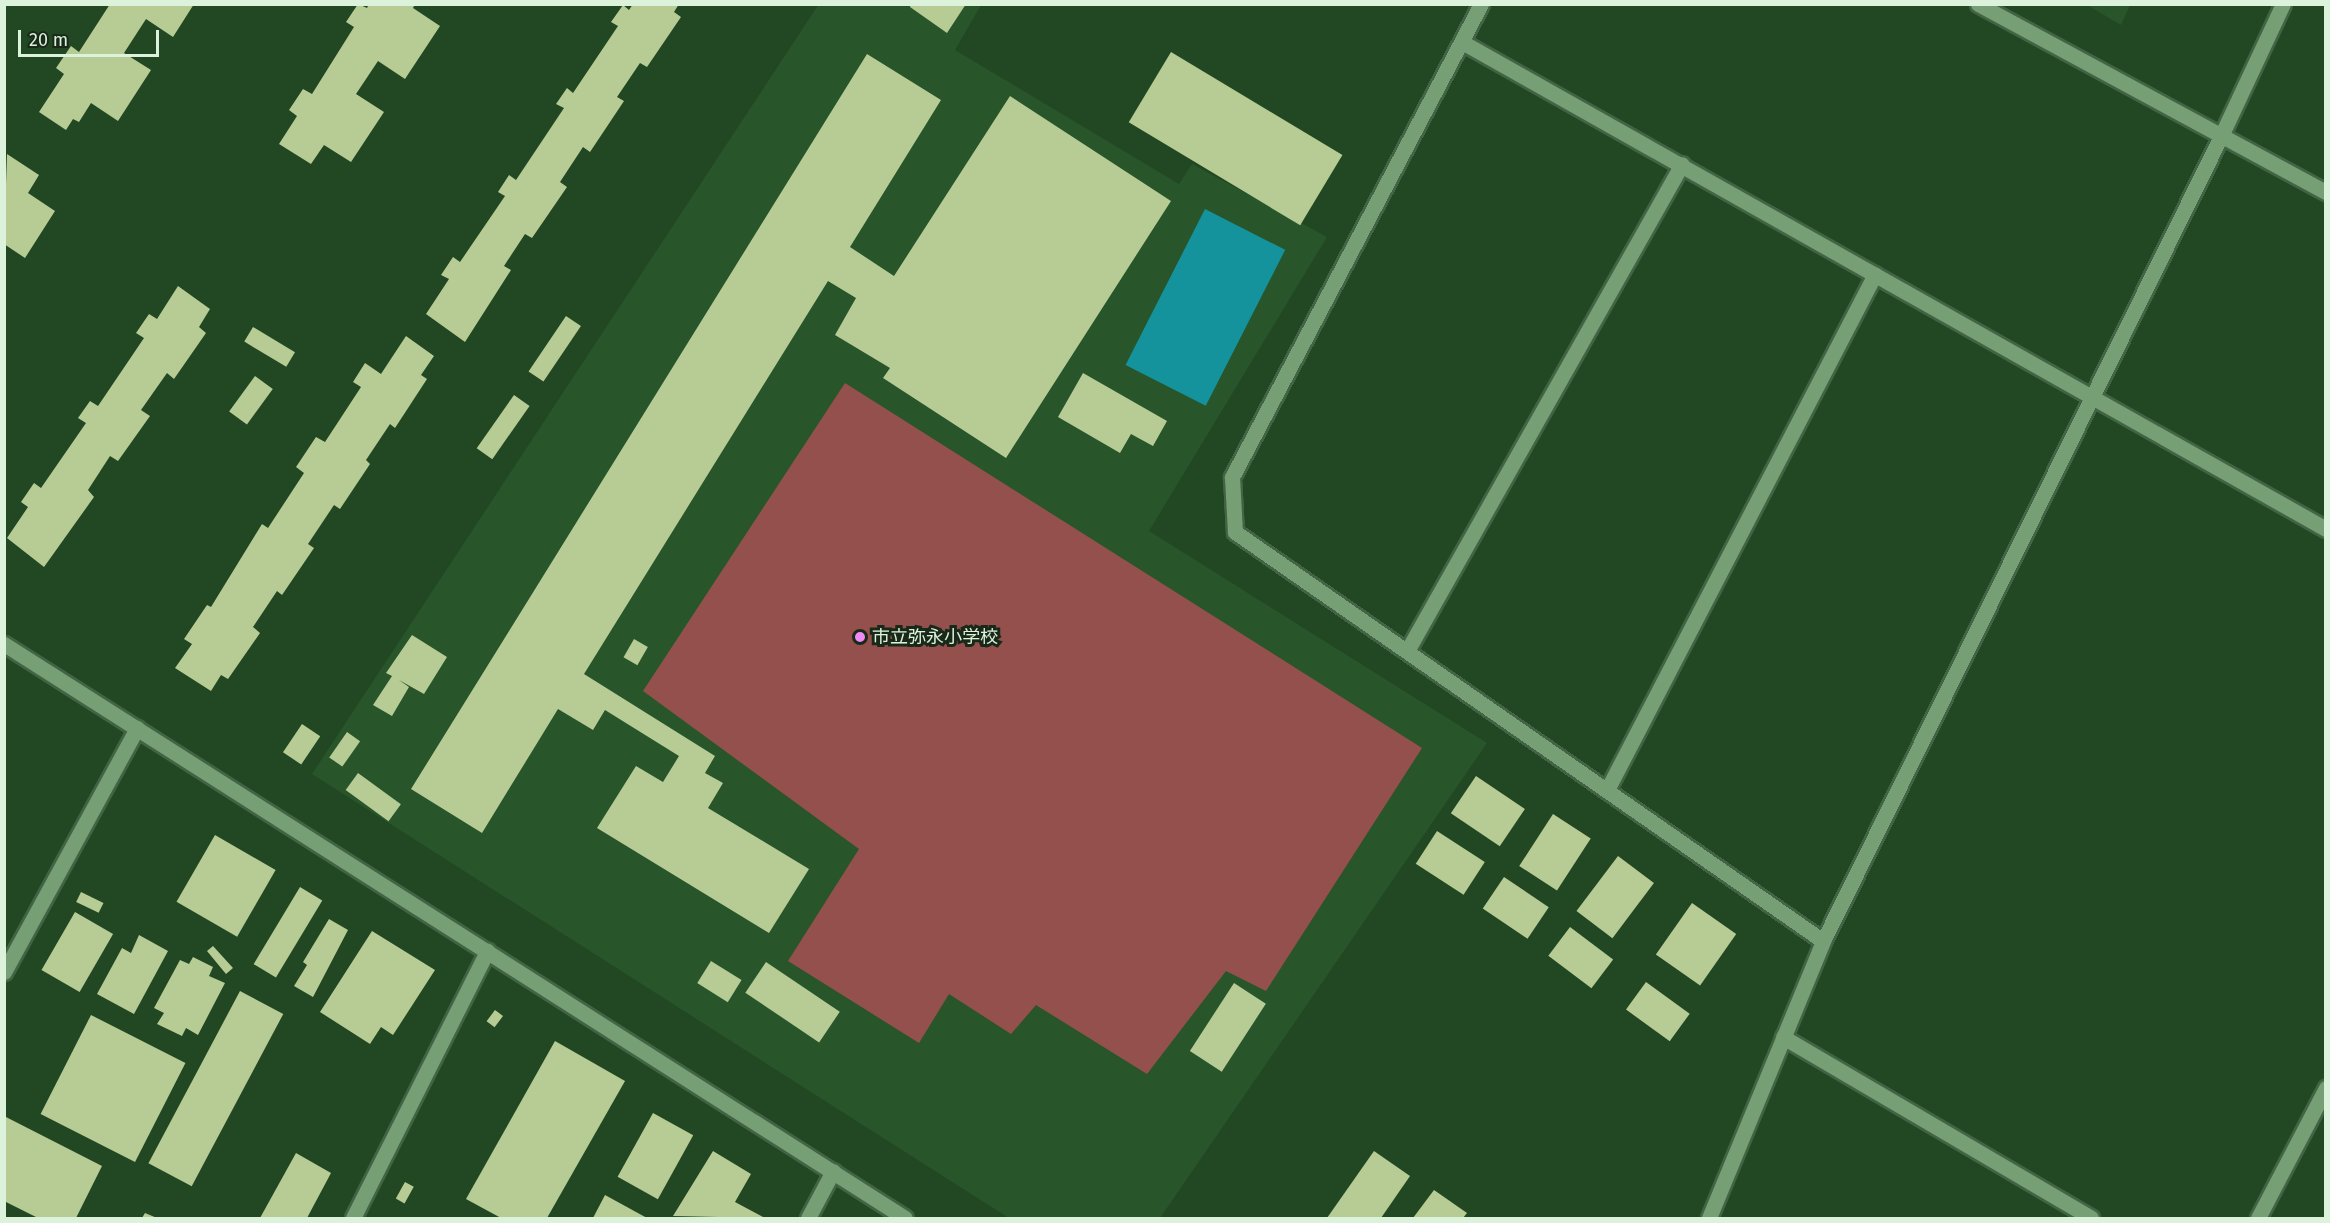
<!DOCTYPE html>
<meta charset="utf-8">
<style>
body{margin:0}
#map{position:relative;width:2330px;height:1223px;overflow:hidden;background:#224823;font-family:"Fira Sans","Noto Sans JP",sans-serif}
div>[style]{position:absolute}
.built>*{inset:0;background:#29552b}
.green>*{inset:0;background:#93504c}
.water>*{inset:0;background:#14939d;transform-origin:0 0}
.building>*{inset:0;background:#b7cb95;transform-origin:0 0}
.roads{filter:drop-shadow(2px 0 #426444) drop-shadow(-2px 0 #426444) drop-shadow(0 2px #426444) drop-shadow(0 -2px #426444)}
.street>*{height:15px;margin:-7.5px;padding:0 7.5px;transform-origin:7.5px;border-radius:7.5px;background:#769f75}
.secondary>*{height:15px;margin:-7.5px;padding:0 7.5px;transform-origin:7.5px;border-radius:7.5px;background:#769f75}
.dots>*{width:16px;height:16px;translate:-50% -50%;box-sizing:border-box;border:3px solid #192919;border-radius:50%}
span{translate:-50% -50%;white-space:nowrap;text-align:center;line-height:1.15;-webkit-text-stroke:6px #192919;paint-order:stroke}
.poi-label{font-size:18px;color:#dcf2db}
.left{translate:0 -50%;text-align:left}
.frame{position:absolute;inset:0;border:6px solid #dcf2db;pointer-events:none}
.scale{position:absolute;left:18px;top:30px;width:141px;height:27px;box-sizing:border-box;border:3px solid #dcf2db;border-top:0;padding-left:8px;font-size:18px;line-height:21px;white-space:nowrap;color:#dcf2db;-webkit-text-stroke:4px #192919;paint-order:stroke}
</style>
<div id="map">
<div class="built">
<i style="clip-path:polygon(819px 4px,981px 5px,955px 50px,1179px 184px,1192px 164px,1327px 237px,1149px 531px,1487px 743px,1160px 1218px,1009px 1218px,312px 774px)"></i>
<i style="clip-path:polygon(2087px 5px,2130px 5px,2121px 25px)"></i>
</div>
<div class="green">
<i style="clip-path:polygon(845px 383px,1422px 748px,1266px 991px,1226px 971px,1147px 1074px,1036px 1005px,1011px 1034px,949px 994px,919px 1043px,788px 961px,859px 849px,643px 691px)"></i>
</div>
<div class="water">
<i style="left:1205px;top:209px;width:90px;height:175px;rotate:27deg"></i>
</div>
<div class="building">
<i style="clip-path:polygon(110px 4px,194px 4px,173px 37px,146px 19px,124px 53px,151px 70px,118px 121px,91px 103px,79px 122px,73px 119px,66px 130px,39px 112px,64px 74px,56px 68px,71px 46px,79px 52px)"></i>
<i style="clip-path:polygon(358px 4px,367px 8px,369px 4px,415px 4px,413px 8px,440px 26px,405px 79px,378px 61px,356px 94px,384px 112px,351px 162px,324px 145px,311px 164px,279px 144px,297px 116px,289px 110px,303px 89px,312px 94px,354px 27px,346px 22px)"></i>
<i style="clip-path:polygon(633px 4px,679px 4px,674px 12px,681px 17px,647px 67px,640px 63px,617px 97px,624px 101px,590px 152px,583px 147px,560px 182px,567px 187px,532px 238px,525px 234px,504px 266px,511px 270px,465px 342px,426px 314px,449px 279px,441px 275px,453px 257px,460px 262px,505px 196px,498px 192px,509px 175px,516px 180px,564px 108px,556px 104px,567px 88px,573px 93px,618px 26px,611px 22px,623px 5px,629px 10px)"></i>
<i style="clip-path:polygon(911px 4px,966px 4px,947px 33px,910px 7px)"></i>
<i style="left:1171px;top:52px;width:200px;height:82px;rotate:31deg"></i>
<i style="clip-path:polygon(867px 54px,941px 100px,850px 247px,894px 276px,1010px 96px,1171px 201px,1006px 458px,883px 378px,890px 368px,835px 335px,856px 298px,828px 281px,584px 674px,715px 756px,705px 773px,723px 783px,708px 808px,809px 869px,769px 933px,597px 828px,636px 766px,663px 782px,679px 756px,605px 710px,593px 730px,558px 709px,482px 833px,411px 789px)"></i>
<i style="clip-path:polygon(7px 154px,39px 175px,28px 193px,55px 211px,25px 258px,4px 244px)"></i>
<i style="clip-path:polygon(178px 286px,210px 309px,199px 327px,206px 333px,174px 379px,167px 373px,141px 410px,150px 416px,118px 461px,110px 456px,88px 490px,94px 497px,44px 567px,7px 538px,28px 507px,21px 502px,34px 483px,41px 488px,86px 423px,78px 418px,90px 401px,98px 406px,144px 338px,136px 333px,149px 314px,157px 319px)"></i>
<i style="left:566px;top:316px;width:18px;height:67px;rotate:34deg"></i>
<i style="left:253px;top:327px;width:49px;height:17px;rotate:31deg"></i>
<i style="clip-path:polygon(406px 336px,434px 356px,421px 375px,427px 379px,395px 428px,390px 424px,366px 460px,370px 464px,340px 509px,334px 505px,308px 544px,314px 548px,282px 595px,277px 591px,253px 627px,260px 633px,228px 679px,221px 675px,211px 691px,175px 668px,192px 644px,184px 639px,207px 605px,211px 607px,262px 524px,268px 528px,304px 473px,296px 467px,316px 437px,325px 442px,361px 387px,353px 382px,365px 363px,381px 374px)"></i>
<i style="clip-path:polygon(1083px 373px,1167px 421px,1153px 446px,1131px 434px,1120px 453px,1058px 417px)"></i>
<i style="left:255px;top:376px;width:22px;height:44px;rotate:36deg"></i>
<i style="left:514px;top:395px;width:19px;height:65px;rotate:35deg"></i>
<i style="clip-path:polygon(412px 635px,447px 657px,424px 694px,399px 680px,409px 687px,392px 716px,373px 705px,392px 676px,386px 673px)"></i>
<i style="left:634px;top:639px;width:16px;height:21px;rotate:30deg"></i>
<i style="left:302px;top:724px;width:22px;height:34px;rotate:34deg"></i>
<i style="left:347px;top:732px;width:16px;height:31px;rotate:35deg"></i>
<i style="left:358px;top:773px;width:53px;height:21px;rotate:36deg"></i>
<i style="left:1476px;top:776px;width:59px;height:45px;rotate:34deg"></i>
<i style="left:1553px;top:814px;width:45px;height:62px;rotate:33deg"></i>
<i style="left:1437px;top:831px;width:57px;height:39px;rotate:33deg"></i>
<i style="left:215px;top:835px;width:70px;height:77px;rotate:30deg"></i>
<i style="left:1618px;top:856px;width:45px;height:69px;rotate:37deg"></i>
<i style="left:1504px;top:877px;width:54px;height:38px;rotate:34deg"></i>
<i style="left:300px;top:887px;width:26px;height:90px;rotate:31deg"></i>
<i style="left:81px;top:892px;width:25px;height:11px;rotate:26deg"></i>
<i style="left:1692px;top:903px;width:54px;height:63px;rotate:35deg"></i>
<i style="left:75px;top:912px;width:44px;height:67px;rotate:30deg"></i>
<i style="clip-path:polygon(329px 919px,348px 930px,313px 997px,294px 986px,307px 965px,303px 962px)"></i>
<i style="left:1570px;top:927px;width:54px;height:36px;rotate:37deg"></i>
<i style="clip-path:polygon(372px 931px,435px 970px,393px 1035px,381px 1027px,370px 1044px,320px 1012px)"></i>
<i style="clip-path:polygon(139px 935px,168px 951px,134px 1014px,97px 994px,122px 948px,131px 953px)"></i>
<i style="clip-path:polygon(213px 946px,233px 968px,226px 974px,207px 951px)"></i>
<i style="clip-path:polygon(193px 957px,213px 967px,209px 976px,225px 983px,198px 1035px,186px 1028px,182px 1036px,157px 1024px,164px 1013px,154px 1008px,180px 960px,189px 964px)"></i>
<i style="left:711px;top:961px;width:36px;height:26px;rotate:32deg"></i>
<i style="left:766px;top:962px;width:89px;height:37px;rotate:34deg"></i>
<i style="left:1646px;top:982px;width:54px;height:34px;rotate:36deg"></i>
<i style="left:1234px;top:983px;width:38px;height:81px;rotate:33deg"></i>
<i style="left:240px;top:991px;width:49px;height:195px;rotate:28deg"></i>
<i style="left:495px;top:1010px;width:10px;height:14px;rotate:37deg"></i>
<i style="left:91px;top:1015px;width:106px;height:111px;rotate:27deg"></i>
<i style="clip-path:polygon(555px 1041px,625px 1081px,547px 1218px,501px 1218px,466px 1199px)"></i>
<i style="left:653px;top:1113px;width:46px;height:73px;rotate:29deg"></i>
<i style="clip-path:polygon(4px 1116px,102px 1166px,76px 1218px,38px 1218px,4px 1201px)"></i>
<i style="clip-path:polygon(713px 1151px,751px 1174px,735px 1202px,765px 1218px,673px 1216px)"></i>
<i style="clip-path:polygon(1374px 1151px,1410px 1176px,1381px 1218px,1327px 1218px)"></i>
<i style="clip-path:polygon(296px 1153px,331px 1173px,307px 1218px,260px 1218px)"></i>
<i style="left:405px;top:1182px;width:10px;height:19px;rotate:29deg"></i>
<i style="clip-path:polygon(1434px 1190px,1467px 1213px,1463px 1218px,1413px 1218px)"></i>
<i style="clip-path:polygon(605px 1195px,647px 1218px,593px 1218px)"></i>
<i style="clip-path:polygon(145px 1213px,157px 1218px,142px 1218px)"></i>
</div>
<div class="roads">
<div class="street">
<i style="left:1481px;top:4px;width:535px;rotate:117.76deg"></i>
<i style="left:1232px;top:477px;width:55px;rotate:86.9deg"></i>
<i style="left:1235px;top:532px;width:716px;rotate:34.82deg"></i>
<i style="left:1462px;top:42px;width:992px;rotate:29.41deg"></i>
<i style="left:2222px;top:134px;width:144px;rotate:-64.9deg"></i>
<i style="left:1407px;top:651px;width:559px;rotate:-60.55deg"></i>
<i style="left:1607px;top:790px;width:581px;rotate:-62.55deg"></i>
<i style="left:4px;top:972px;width:278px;rotate:-61.4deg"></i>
<i style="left:1783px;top:1037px;width:357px;rotate:30.4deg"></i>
<i style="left:353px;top:1218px;width:299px;rotate:-63.3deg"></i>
<i style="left:808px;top:1218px;width:53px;rotate:-62deg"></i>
<i style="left:2258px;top:1218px;width:147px;rotate:-62.4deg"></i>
</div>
<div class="secondary">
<i style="left:1978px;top:4px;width:396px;rotate:28.4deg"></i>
<i style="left:4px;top:644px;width:1068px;rotate:32.5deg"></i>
<i style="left:1709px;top:1218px;width:300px;rotate:-67.6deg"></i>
<i style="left:1823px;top:941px;width:900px;rotate:-63.69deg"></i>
</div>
</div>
<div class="dots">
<i style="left:860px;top:637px;background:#ef8bf7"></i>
</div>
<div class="poi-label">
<span class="left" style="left:872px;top:637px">市立弥永小学校</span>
</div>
<div class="frame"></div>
<div class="scale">20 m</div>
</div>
